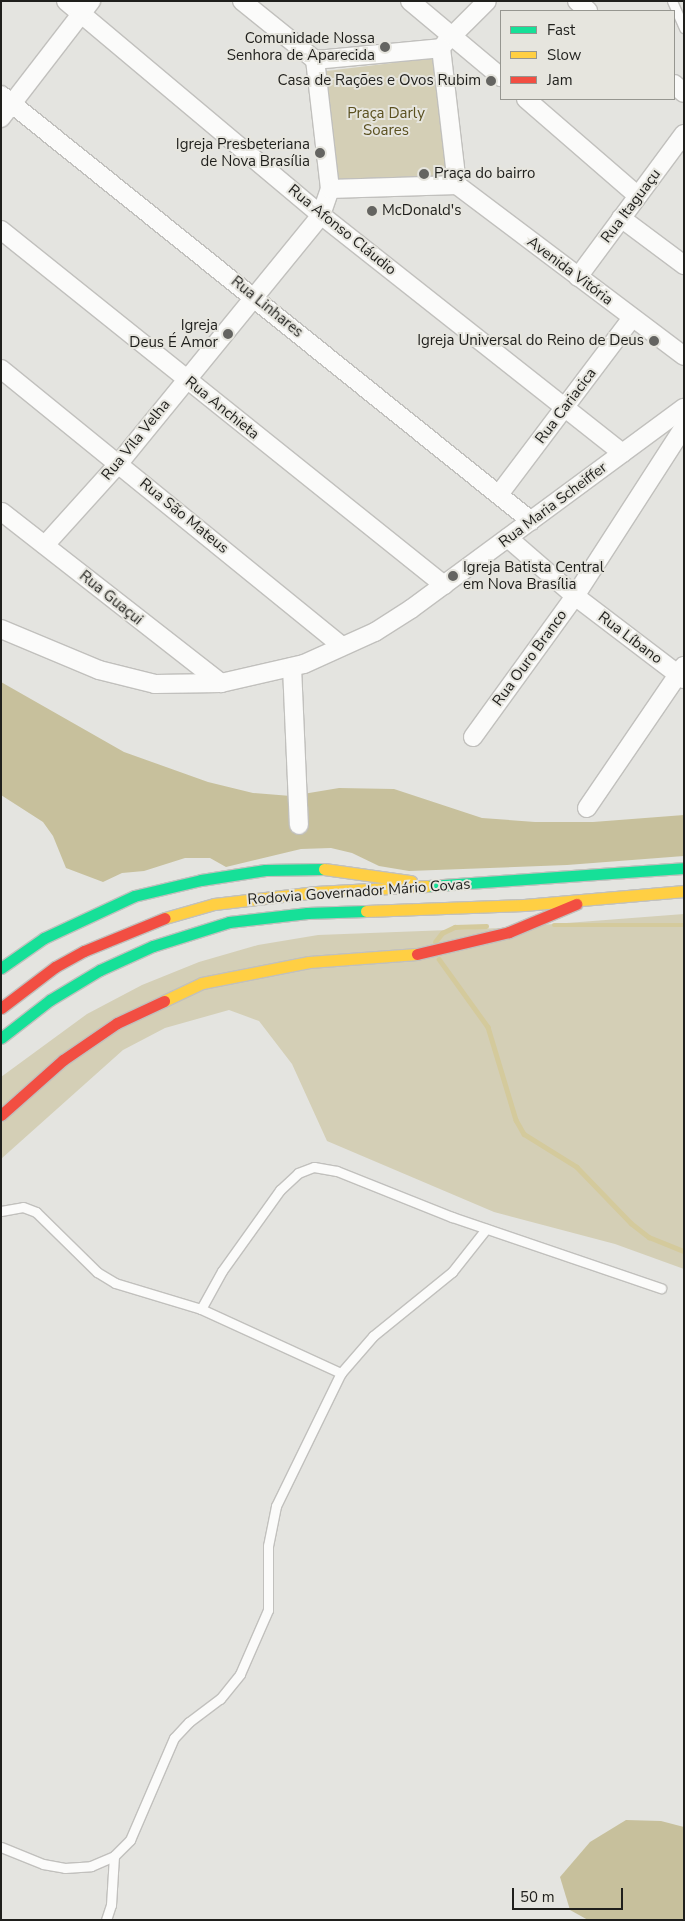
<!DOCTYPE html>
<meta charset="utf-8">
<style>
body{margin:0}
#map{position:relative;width:685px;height:1921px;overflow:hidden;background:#e4e4e0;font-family:"Nunito Sans",sans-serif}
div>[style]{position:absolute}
.green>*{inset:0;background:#d4cfb6;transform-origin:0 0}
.forest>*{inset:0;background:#c7c09c}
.stream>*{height:4.5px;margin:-2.25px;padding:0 2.25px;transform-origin:2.25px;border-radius:2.25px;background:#d4ca9c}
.roads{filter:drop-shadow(1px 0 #c1c0bd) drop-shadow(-1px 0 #c1c0bd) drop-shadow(0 1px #c1c0bd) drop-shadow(0 -1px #c1c0bd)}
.lane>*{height:9px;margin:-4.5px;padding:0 4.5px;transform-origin:4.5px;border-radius:4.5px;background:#fbfbfa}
.street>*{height:18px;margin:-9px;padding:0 9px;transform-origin:9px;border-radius:9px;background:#fbfbfa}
.fast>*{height:11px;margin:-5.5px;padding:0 5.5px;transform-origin:5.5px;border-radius:5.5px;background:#16e098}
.slow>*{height:11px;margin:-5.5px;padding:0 5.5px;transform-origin:5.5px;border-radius:5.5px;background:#ffcf43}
.jam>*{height:11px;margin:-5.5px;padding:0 5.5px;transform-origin:5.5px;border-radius:5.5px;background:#f24e42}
.dots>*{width:14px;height:14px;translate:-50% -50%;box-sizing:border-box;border:2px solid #e6e5de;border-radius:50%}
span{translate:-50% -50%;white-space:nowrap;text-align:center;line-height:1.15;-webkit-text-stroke:4px #e6e5de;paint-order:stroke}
.poi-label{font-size:15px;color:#1f1f1c}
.right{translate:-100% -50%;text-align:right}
.left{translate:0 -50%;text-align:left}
.park-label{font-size:15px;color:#5a501f}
.street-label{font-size:15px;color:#1f1f1c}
.frame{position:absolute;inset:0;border:2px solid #1f1f1c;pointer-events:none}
.legend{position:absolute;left:500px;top:10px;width:175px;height:90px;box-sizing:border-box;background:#e6e5de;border:1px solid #969690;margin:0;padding:6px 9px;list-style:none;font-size:15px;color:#1f1f1c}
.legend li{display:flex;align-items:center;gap:10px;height:25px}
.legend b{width:25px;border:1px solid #969690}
.scale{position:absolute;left:512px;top:1888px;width:111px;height:22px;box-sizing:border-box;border:2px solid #1f1f1c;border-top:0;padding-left:6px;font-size:15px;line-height:18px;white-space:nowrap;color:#1f1f1c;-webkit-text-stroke:4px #e6e5de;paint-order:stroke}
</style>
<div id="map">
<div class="green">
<i style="left:433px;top:58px;width:119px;height:109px;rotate:83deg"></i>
<i style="clip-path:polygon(684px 914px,684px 1269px,615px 1244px,494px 1212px,327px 1141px,292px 1064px,259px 1021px,229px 1010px,165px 1028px,123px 1050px,1px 1159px,1px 1077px,87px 1014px,142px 985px,199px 962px,258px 945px,318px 935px,501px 928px)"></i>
</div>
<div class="forest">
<i style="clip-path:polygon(1px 682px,124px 752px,208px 782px,253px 793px,291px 796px,339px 788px,394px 789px,482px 818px,535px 822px,593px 822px,684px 815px,684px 856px,567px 865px,409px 871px,379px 866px,352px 853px,331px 848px,301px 849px,226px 867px,210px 858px,185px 858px,144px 871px,122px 873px,103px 882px,66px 868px,53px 836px,43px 822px,1px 795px)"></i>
<i style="clip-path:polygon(626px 1820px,661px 1821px,684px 1827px,684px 1920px,588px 1920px,570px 1910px,560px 1877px,590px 1842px)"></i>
</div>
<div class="stream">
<i style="left:554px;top:925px;width:130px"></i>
<i style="left:435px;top:942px;width:11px;rotate:-52deg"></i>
<i style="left:442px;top:933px;width:14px;rotate:-25deg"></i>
<i style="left:455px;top:927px;width:31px;rotate:-2deg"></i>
<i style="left:439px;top:959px;width:84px;rotate:54.2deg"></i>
<i style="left:488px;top:1027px;width:97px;rotate:73.2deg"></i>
<i style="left:516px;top:1120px;width:16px;rotate:60deg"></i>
<i style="left:524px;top:1134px;width:62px;rotate:31.9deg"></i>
<i style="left:577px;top:1167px;width:78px;rotate:46deg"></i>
<i style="left:631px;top:1223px;width:23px;rotate:38deg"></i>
<i style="left:649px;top:1237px;width:38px;rotate:22deg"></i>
</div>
<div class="roads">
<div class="lane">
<i style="left:672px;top:1px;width:30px;rotate:66deg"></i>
<i style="left:1px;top:1211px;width:22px;rotate:-10deg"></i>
<i style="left:23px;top:1207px;width:14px;rotate:21deg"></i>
<i style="left:36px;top:1212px;width:86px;rotate:44.5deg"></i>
<i style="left:97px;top:1272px;width:21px;rotate:31deg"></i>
<i style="left:115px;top:1283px;width:90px;rotate:16.8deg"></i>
<i style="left:201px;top:1309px;width:43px;rotate:-61.1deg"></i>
<i style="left:222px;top:1271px;width:100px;rotate:-54.4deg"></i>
<i style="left:280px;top:1190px;width:25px;rotate:-43deg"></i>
<i style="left:298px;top:1173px;width:17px;rotate:-21deg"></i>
<i style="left:314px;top:1167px;width:23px;rotate:10deg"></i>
<i style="left:337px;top:1171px;width:124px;rotate:21.8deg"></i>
<i style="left:452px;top:1217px;width:221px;rotate:18.8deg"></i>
<i style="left:201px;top:1309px;width:154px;rotate:24.6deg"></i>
<i style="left:1px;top:1847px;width:45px;rotate:22deg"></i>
<i style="left:43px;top:1864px;width:22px;rotate:10deg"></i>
<i style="left:65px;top:1868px;width:26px;rotate:-4deg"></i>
<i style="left:91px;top:1866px;width:25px;rotate:-23deg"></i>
<i style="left:114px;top:1856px;width:23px;rotate:-45deg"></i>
<i style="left:130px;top:1840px;width:111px;rotate:-66.7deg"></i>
<i style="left:174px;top:1738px;width:22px;rotate:-47deg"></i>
<i style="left:189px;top:1722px;width:39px;rotate:-37deg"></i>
<i style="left:220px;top:1699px;width:32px;rotate:-51deg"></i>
<i style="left:240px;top:1674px;width:70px;rotate:-66.4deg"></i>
<i style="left:268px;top:1610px;width:64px;rotate:-90deg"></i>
<i style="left:268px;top:1546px;width:41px;rotate:-78.7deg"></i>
<i style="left:276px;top:1506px;width:148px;rotate:-64deg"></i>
<i style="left:341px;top:1373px;width:49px;rotate:-49.1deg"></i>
<i style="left:373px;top:1336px;width:102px;rotate:-39deg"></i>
<i style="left:452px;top:1272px;width:55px;rotate:-51.7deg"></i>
<i style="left:106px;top:1920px;width:16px;rotate:-72deg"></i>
<i style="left:111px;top:1905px;width:49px;rotate:-86.5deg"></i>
</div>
<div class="street">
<i style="left:66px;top:1px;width:333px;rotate:40deg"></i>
<i style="left:321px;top:215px;width:384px;rotate:38.3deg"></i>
<i style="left:242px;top:1px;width:94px;rotate:38.9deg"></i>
<i style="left:410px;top:1px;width:119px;rotate:39.9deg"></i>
<i style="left:577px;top:1px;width:15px;rotate:42deg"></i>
<i style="left:445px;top:43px;width:59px;rotate:-45deg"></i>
<i style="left:674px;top:84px;width:13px;rotate:42deg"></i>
<i style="left:1px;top:95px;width:680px;rotate:38.79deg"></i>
<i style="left:526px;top:99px;width:148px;rotate:40.9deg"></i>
<i style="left:1px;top:118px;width:148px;rotate:-52.4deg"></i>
<i style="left:457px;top:185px;width:284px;rotate:37deg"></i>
<i style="left:621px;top:218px;width:79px;rotate:36.7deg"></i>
<i style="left:1px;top:230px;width:568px;rotate:38.71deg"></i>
<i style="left:578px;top:277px;width:178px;rotate:-53.5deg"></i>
<i style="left:1px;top:369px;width:439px;rotate:39.1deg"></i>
<i style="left:500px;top:493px;width:219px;rotate:-53deg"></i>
<i style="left:2px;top:512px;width:278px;rotate:38deg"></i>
<i style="left:508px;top:538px;width:89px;rotate:40.9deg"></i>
<i style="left:575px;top:596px;width:137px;rotate:37.3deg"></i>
<i style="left:45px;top:545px;width:110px;rotate:-47.9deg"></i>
<i style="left:119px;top:463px;width:320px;rotate:-50.8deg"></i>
<i style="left:321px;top:215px;width:28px;rotate:-71deg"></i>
<i style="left:330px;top:189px;width:130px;rotate:-96.6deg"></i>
<i style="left:315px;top:60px;width:127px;rotate:-5.4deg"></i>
<i style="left:441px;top:48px;width:138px;rotate:83.3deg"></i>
<i style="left:457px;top:185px;width:127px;rotate:178.2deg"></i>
<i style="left:1px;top:629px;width:106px;rotate:22.7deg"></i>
<i style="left:99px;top:670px;width:58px;rotate:14deg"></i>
<i style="left:155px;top:684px;width:66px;rotate:-0.9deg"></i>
<i style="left:221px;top:683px;width:85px;rotate:-12.9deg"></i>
<i style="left:304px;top:664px;width:78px;rotate:-24.3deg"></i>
<i style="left:375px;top:632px;width:43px;rotate:-32.6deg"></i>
<i style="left:411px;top:609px;width:339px;rotate:-36.4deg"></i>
<i style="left:292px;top:667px;width:158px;rotate:87.5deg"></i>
<i style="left:473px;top:737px;width:174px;rotate:-54.1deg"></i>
<i style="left:575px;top:596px;width:201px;rotate:-57.2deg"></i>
<i style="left:587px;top:808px;width:172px;rotate:-55.7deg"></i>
</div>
<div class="fast">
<i style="left:427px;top:886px;width:258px;rotate:-4deg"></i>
<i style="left:1px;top:968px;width:52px;rotate:-34.9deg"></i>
<i style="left:44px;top:938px;width:99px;rotate:-25deg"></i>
<i style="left:134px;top:896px;width:69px;rotate:-13.4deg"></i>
<i style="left:201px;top:880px;width:65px;rotate:-8.9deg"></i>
<i style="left:265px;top:870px;width:59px;rotate:-1deg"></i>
<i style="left:1px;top:1038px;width:62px;rotate:-37.8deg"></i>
<i style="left:50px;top:1000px;width:58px;rotate:-31deg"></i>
<i style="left:100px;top:970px;width:58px;rotate:-24.4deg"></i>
<i style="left:153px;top:946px;width:80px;rotate:-17.5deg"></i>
<i style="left:229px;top:922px;width:79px;rotate:-6.6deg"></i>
<i style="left:307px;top:913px;width:59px;rotate:-1.9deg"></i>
</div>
<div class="slow">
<i style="left:324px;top:869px;width:88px;rotate:7.9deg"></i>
<i style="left:366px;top:911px;width:158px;rotate:-2.2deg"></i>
<i style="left:524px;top:905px;width:161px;rotate:-5deg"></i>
<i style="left:165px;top:918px;width:51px;rotate:-15.9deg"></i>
<i style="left:214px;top:904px;width:103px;rotate:-6.7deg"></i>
<i style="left:316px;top:892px;width:111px;rotate:-3.1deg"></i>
<i style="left:164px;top:1001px;width:42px;rotate:-25.3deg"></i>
<i style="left:202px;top:983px;width:109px;rotate:-11.1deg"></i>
<i style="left:309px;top:962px;width:108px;rotate:-4.2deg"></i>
</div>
<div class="jam">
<i style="left:417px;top:954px;width:95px;rotate:-13.4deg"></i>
<i style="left:509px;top:932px;width:73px;rotate:-22.7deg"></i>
<i style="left:1px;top:1008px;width:68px;rotate:-37.2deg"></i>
<i style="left:55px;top:967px;width:33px;rotate:-29deg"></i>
<i style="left:84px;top:951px;width:87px;rotate:-22.2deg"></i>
<i style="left:1px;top:1115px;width:83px;rotate:-41.6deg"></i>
<i style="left:63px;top:1060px;width:65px;rotate:-34.4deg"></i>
<i style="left:117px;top:1023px;width:52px;rotate:-25.1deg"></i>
</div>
</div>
<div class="dots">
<i style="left:385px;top:47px;background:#646461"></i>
<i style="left:491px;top:81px;background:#646461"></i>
<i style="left:320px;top:153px;background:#646461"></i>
<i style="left:424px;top:174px;background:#646461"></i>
<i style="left:372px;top:211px;background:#646461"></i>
<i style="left:228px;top:334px;background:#646461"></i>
<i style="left:654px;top:341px;background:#646461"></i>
<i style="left:453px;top:576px;background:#646461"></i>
</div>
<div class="poi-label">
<span class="right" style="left:375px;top:47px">Comunidade Nossa<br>Senhora de Aparecida</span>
<span class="right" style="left:481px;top:81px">Casa de Rações e Ovos Rubim</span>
<span class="right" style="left:310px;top:153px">Igreja Presbeteriana<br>de Nova Brasília</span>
<span class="left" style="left:434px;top:174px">Praça do bairro</span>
<span class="left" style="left:382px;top:211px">McDonald's</span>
<span class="right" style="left:218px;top:334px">Igreja<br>Deus É Amor</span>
<span class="right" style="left:644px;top:341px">Igreja Universal do Reino de Deus</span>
<span class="left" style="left:463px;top:576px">Igreja Batista Central<br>em Nova Brasília</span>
</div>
<div class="park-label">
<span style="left:386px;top:122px">Praça Darly<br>Soares</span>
</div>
<div class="street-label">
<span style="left:631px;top:206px;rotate:-53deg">Rua Itaguaçu</span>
<span style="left:342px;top:230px;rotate:39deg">Rua Afonso Cláudio</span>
<span style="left:570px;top:271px;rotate:37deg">Avenida Vitória</span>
<span style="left:267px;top:307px;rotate:39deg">Rua Linhares</span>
<span style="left:566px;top:406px;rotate:-53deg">Rua Cariacica</span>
<span style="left:222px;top:408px;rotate:39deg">Rua Anchieta</span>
<span style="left:136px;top:440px;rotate:-51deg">Rua Vila Velha</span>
<span style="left:553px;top:505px;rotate:-37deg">Rua Maria Scheiffer</span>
<span style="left:184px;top:516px;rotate:39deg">Rua São Mateus</span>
<span style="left:111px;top:598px;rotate:39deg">Rua Guaçui</span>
<span style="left:630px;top:638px;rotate:37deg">Rua Líbano</span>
<span style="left:530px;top:658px;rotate:-54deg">Rua Ouro Branco</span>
<span style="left:359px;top:892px;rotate:-4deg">Rodovia Governador Mário Covas</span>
</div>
<div class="frame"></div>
<ul class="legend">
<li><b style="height:6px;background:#16e098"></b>Fast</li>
<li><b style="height:6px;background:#ffcf43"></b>Slow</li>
<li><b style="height:6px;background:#f24e42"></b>Jam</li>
</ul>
<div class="scale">50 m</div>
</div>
